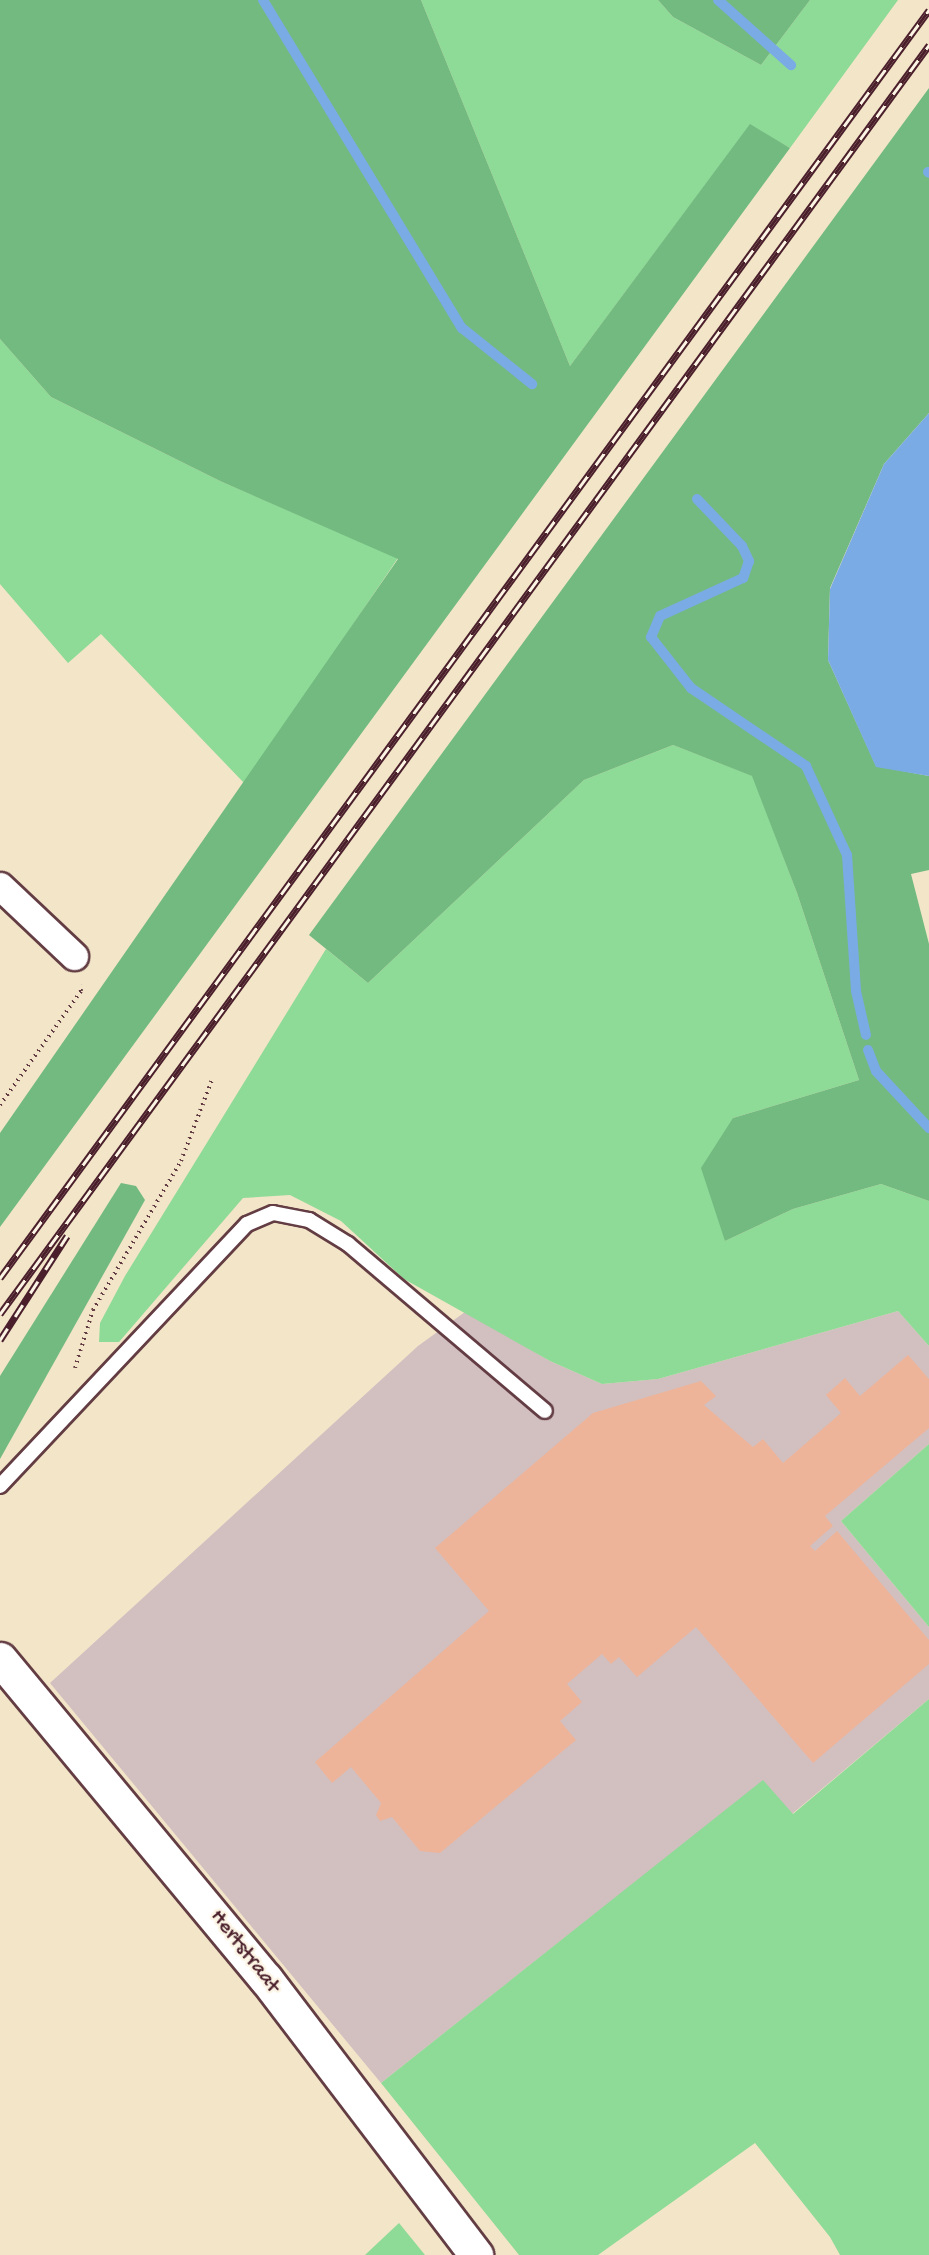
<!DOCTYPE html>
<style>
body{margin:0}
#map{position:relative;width:929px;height:2255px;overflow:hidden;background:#f2e5c8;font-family:"Gochi Hand",sans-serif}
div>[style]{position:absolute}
.industrial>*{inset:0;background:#d2bfc0}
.green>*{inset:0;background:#8eda97}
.forest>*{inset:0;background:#72ba80}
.water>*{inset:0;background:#7babe5}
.stream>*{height:10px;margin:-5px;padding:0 5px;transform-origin:5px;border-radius:5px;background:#7babe5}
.building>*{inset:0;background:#edb499}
.path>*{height:4px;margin-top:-2px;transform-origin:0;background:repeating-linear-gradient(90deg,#633d43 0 1.5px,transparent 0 6px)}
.roads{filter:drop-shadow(2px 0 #633d43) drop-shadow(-2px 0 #633d43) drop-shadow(0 2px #633d43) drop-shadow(0 -2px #633d43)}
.service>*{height:14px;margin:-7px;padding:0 7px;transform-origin:7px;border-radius:7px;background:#fff}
.minor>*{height:27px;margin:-13.5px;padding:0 13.5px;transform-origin:13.5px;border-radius:13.5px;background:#fff}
.tertiary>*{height:33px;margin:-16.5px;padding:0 16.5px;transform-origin:16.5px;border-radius:16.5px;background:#fff}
.rail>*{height:7px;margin-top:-3.5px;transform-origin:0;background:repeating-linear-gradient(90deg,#fcf5e5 0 14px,#4a1f2b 0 28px);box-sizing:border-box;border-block:2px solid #4a1f2b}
span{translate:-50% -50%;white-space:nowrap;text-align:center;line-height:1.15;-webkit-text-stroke:5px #fcf5e5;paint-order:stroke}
.street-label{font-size:22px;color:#4a1f2b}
</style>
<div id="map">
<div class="industrial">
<i style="clip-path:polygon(898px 1311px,929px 1346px,929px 1444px,841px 1521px,929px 1627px,929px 1699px,792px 1814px,763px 1781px,381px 2083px,50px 1683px,418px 1346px,465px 1312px,550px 1361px,602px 1384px,658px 1379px)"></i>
</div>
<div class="green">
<i style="clip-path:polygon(421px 0,658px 0,673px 17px,761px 65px,810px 0,898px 0,790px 148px,750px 125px,570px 366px)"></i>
<i style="clip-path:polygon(0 339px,51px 397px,220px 481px,398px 558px,245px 784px,101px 634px,68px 663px,0 584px)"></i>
<i style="clip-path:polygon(673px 745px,753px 776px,797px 893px,859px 1080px,733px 1118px,725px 1241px,793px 1209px,881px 1184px,929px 1201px,929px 1346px,898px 1311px,658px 1379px,602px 1384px,550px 1361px,404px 1279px,341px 1221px,290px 1195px,243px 1198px,119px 1342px,99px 1342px,100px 1323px,125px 1276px,326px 949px,368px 983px,584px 780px)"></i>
<i style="clip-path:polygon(929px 1444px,929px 1627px,841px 1521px)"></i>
<i style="clip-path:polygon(929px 1699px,929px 2255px,840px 2255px,830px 2237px,755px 2143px,598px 2255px,519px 2255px,381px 2083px,763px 1780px,793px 1814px)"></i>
<i style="clip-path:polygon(399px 2223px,425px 2255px,365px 2255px)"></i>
</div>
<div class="forest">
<i style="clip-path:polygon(0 0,421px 0,570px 366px,750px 124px,790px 148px,0 1227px,0 1133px,398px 559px,220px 481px,51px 397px,0 339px)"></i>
<i style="clip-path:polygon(658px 0,810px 0,761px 65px,673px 17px)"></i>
<i style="clip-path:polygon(929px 88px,929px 413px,884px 464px,830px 588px,828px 660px,876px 766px,929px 776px,929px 870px,911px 874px,929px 944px,929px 1201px,881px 1184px,793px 1209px,725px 1241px,701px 1168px,733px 1118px,859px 1080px,797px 893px,752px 776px,673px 745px,584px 780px,368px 983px,309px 935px)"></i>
<i style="clip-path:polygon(121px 1183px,136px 1186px,145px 1200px,0 1459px,0 1376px)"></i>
</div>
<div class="water">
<i style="clip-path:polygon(929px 413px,929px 776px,876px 767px,828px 660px,830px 589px,884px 464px)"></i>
</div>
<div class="stream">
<i style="left:263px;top:0;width:384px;rotate:58.8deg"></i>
<i style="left:462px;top:328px;width:90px;rotate:38.7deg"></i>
<i style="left:718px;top:0;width:98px;rotate:41.7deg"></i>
<i style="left:928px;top:172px;width:1px;rotate:45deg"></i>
<i style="left:697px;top:499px;width:65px;rotate:46.2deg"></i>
<i style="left:742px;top:546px;width:17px;rotate:65deg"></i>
<i style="left:749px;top:561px;width:18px;rotate:109deg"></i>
<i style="left:743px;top:578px;width:91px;rotate:155.4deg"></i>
<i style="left:660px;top:616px;width:23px;rotate:113deg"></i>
<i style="left:651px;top:637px;width:65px;rotate:51.9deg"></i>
<i style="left:691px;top:688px;width:139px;rotate:34.1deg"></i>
<i style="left:806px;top:766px;width:98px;rotate:65.3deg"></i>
<i style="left:847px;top:855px;width:136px;rotate:86.2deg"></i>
<i style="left:856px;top:991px;width:45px;rotate:77.2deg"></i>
<i style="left:868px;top:1050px;width:22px;rotate:69deg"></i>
<i style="left:876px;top:1071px;width:78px;rotate:47.1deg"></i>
</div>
<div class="building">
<i style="clip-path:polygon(908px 1355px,929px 1379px,929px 1428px,825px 1516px,833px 1526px,810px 1546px,815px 1551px,837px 1531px,929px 1640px,929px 1664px,813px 1763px,696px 1627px,637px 1677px,619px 1657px,611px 1664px,602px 1654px,567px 1684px,582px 1702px,560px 1721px,576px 1740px,440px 1853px,420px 1851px,392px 1817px,380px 1821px,376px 1815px,381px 1803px,351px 1767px,332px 1783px,315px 1762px,489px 1611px,435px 1548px,593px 1413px,701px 1381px,716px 1396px,704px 1405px,753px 1447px,763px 1439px,783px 1463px,841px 1413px,826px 1395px,845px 1378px,860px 1396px)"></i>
</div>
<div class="path">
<i style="left:0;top:1105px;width:140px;rotate:-54.6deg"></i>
<i style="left:81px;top:991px;width:6px;rotate:-99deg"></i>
<i style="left:75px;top:1368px;width:61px;rotate:-72.8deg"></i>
<i style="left:93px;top:1310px;width:173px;rotate:-59.4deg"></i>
<i style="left:181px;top:1161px;width:87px;rotate:-69.1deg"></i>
</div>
<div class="roads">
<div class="service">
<i style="left:0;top:1486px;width:360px;rotate:-46.7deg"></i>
<i style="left:247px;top:1224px;width:28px;rotate:-23deg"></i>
<i style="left:273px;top:1213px;width:37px;rotate:11deg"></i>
<i style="left:309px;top:1220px;width:46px;rotate:31.6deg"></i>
<i style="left:348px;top:1244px;width:258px;rotate:40.3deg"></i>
</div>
<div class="minor">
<i style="left:0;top:886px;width:102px;rotate:43.4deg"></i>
</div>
<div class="tertiary">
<i style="left:0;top:1659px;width:416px;rotate:50.3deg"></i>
<i style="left:266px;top:1979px;width:347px;rotate:52.7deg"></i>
</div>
</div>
<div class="rail">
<i style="left:0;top:1278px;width:1572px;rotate:-53.77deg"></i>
<i style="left:0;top:1314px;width:1573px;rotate:-53.79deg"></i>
<i style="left:0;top:1340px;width:124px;rotate:-57.2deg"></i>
</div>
<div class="street-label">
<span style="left:244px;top:1952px;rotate:52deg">Hertstraat</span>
</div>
</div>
